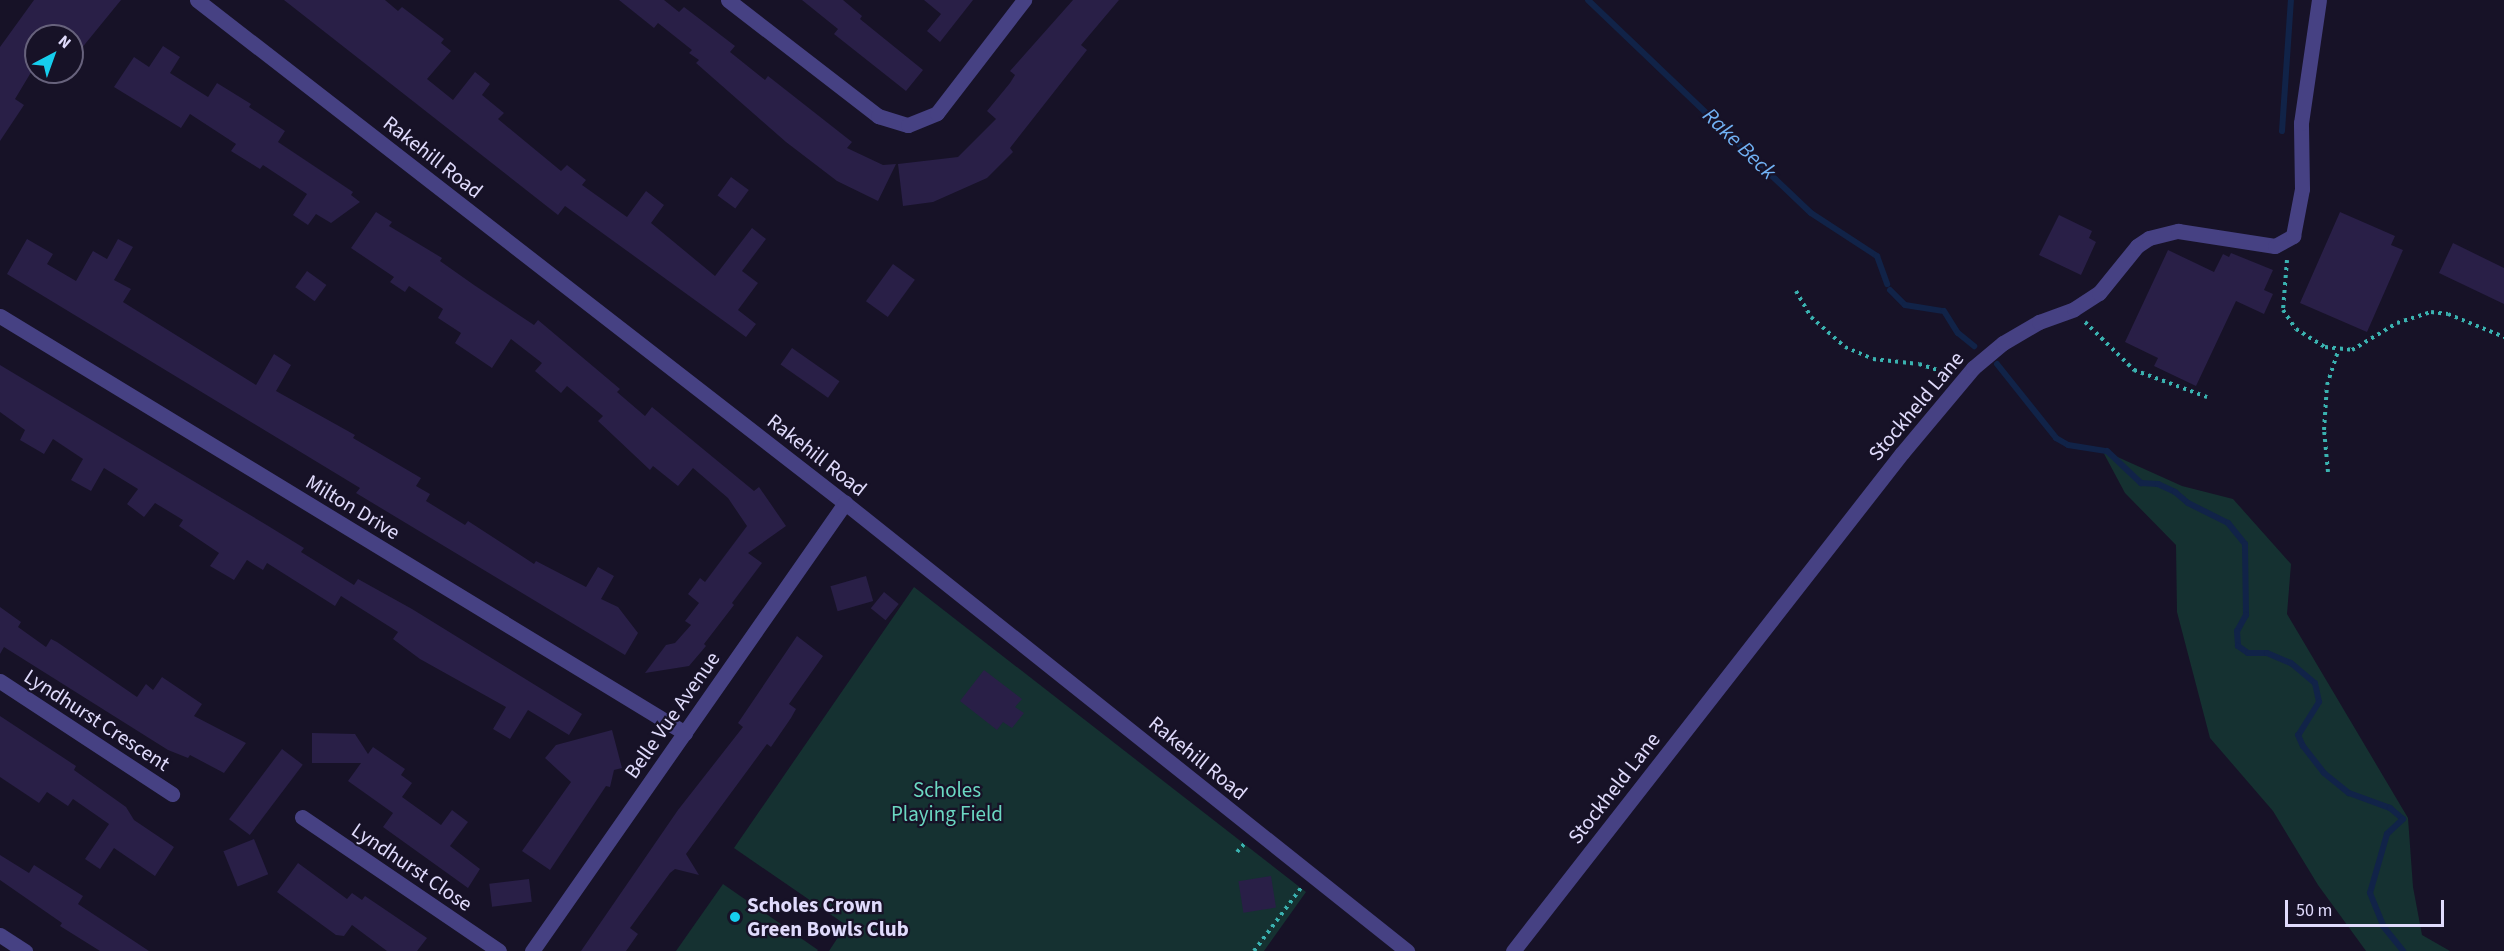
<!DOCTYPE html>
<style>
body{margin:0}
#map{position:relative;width:2504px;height:951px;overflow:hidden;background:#171227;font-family:"Source Sans 3",sans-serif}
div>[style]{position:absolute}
.green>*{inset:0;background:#153131}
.stream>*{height:6px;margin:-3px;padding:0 3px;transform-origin:3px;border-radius:3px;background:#112348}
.building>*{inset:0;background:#291f47;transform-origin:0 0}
.path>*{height:4px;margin-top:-2px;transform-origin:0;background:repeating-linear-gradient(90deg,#3ab2b0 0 3px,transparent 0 7.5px)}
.street>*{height:15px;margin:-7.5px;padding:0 7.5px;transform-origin:7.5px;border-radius:7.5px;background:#464183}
.dots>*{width:16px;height:16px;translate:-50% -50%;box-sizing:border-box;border:3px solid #171227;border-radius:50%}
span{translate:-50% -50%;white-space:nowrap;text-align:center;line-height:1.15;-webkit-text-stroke:4.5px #171227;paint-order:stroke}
.street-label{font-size:21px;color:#e0dbfc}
.park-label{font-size:21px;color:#6bd8c2}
.poi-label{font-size:21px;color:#e0dbfc;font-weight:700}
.left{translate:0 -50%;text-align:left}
.water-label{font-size:22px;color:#71b1f4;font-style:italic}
.north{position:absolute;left:24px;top:24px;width:60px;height:60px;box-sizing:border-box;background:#171227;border:2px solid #67627c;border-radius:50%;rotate:41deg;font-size:16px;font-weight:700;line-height:24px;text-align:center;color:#e0dbfc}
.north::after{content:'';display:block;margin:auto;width:21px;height:27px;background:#16ceee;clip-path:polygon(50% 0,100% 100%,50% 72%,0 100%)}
.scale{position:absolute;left:2285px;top:900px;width:159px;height:27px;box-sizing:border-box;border:3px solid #e0dbfc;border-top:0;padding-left:8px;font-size:18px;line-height:21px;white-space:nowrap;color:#e0dbfc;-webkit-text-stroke:4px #171227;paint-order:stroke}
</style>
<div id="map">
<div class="green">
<i style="clip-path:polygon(2102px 450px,2182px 486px,2233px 499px,2291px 564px,2287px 614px,2408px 818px,2413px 887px,2422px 935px,2450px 951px,2366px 951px,2318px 885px,2273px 811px,2210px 738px,2177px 612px,2176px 545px,2125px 493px)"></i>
<i style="clip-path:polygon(914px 587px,1306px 892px,1264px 951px,829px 951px,846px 925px,734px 848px)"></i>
<i style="clip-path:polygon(723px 884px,818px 950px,817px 951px,676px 951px)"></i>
</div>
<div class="stream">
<i style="left:1588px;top:0;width:308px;rotate:43.7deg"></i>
<i style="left:1811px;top:213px;width:79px;rotate:33.1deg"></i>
<i style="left:1877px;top:256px;width:30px;rotate:70deg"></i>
<i style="left:2282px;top:131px;width:131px;rotate:-86.1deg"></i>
<i style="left:1890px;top:290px;width:21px;rotate:45deg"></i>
<i style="left:1905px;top:305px;width:39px;rotate:9deg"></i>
<i style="left:1944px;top:311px;width:26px;rotate:58deg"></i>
<i style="left:1958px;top:333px;width:21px;rotate:39deg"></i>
<i style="left:1997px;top:364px;width:95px;rotate:51.4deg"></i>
<i style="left:2056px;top:438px;width:14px;rotate:30deg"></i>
<i style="left:2068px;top:445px;width:39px;rotate:9deg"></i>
<i style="left:2107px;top:451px;width:47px;rotate:43.3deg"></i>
<i style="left:2141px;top:483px;width:17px;rotate:3deg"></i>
<i style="left:2158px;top:484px;width:19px;rotate:25deg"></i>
<i style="left:2175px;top:492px;width:17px;rotate:40deg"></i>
<i style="left:2188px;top:503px;width:45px;rotate:26.6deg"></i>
<i style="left:2228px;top:523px;width:27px;rotate:51deg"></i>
<i style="left:2245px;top:544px;width:71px;rotate:89.2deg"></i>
<i style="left:2246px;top:615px;width:18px;rotate:119deg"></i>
<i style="left:2237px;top:631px;width:15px;rotate:86deg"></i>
<i style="left:2238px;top:646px;width:12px;rotate:35deg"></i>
<i style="left:2248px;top:653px;width:19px"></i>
<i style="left:2267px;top:653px;width:26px;rotate:23deg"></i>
<i style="left:2291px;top:663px;width:31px;rotate:40deg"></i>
<i style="left:2315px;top:683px;width:19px;rotate:78deg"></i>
<i style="left:2319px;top:702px;width:39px;rotate:122deg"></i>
<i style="left:2298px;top:735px;width:12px;rotate:66deg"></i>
<i style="left:2303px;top:746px;width:34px;rotate:52deg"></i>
<i style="left:2324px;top:773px;width:32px;rotate:39deg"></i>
<i style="left:2349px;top:793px;width:44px;rotate:20.1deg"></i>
<i style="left:2390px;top:808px;width:17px;rotate:40deg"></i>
<i style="left:2403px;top:819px;width:22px;rotate:137deg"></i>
<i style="left:2387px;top:834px;width:61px;rotate:106.1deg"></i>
<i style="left:2370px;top:893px;width:35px;rotate:68deg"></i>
<i style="left:2383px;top:926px;width:32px;rotate:51deg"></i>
</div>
<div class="building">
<i style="clip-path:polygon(34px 0,121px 0,72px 60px,72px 36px,36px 36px,36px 64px,15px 99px,24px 105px,0 141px,0 47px)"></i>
<i style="clip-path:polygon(284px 0,385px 0,398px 11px,402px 7px,444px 39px,441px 43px,451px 51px,427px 79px,453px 100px,475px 72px,490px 84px,482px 95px,504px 113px,498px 119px,561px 171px,567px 165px,586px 180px,582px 185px,627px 217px,646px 191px,664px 205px,651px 223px,715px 276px,752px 228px,766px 239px,742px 271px,758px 283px,738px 310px,756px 324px,746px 337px,565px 206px,558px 215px)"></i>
<i style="clip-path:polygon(619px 0,664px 0,679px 12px,684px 7px,735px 46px,730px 52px,765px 80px,768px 76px,852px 142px,847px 148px,883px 165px,896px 164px,878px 201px,837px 181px,786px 142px,696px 63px,699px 60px,689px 53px,692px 50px,658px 23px,654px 28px)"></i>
<i style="clip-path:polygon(802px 0,843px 0,862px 16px,860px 19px,923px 70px,906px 91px,834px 34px,838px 29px)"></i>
<i style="clip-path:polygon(924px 0,973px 0,940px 42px,927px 31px,941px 14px)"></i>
<i style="clip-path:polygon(1073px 0,1119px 0,1081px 45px,1087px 50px,1010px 148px,1013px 152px,987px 178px,933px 202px,903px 206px,898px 164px,958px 157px,996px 119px,987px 111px,1010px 83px,1015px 75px,1010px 71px)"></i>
<i style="clip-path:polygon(163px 46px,180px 57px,170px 73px,208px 97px,217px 83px,251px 104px,249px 107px,285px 131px,278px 142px,353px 192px,351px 195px,360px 202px,331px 223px,316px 214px,308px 225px,293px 215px,307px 194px,263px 165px,260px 169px,231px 151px,236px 144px,190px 114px,181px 128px,114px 87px,134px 57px,149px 67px)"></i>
<i style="left:731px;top:177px;width:22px;height:23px;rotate:36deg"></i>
<i style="clip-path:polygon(376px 212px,392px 222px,389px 226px,442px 258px,440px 261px,474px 285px,534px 325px,538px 320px,620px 389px,617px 392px,645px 416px,652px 407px,754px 491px,759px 487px,786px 526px,748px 553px,762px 563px,732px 603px,734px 605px,704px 644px,706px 646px,689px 666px,645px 673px,666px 645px,675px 643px,691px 625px,685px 621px,699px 603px,688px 594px,700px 578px,705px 582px,747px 526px,728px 498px,693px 468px,678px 486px,653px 466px,650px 470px,598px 421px,603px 416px,567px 386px,561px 393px,535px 371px,542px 363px,511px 339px,492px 368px,455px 343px,461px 333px,438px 318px,443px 309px,409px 286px,405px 292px,390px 282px,394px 277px,351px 248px)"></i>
<i style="clip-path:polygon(2340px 212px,2395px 236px,2391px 245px,2403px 250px,2367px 332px,2300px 303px)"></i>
<i style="clip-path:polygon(2059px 215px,2092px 231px,2089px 238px,2096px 242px,2081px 275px,2039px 255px)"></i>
<i style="clip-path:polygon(27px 239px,53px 254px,47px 264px,76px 281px,93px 251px,107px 259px,118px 239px,133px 247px,114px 280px,131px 289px,123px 302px,256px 385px,274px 354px,291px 365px,276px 391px,355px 435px,353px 438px,421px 478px,416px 486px,430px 494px,426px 501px,465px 525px,468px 521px,534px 564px,536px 561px,586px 587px,598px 567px,614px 576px,601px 599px,618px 607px,638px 633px,625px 655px,356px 493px,360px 488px,7px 274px)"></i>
<i style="clip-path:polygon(2453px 243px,2504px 268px,2504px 304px,2439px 273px)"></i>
<i style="clip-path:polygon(2168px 250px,2214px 272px,2223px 254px,2229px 257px,2231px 253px,2273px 270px,2264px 290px,2273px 294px,2264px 314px,2236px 301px,2196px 386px,2154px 366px,2158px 358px,2125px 342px)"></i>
<i style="left:893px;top:264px;width:27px;height:46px;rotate:36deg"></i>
<i style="left:307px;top:271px;width:24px;height:20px;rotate:36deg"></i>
<i style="left:792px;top:348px;width:58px;height:20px;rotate:35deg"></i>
<i style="clip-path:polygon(0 365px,265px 524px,304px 548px,301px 552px,354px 585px,358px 579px,412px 609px,582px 714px,569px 735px,528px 710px,510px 739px,493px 729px,506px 707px,420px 659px,393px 639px,398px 632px,341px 596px,335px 606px,267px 563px,263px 570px,247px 560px,234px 580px,210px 566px,219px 553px,179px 526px,183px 520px,155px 503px,144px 517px,127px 504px,138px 489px,104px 468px,91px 491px,71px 480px,83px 459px,53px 439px,44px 454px,20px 440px,25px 430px,0 412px)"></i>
<i style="left:866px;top:576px;width:26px;height:37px;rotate:74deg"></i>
<i style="left:884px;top:592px;width:19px;height:21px;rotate:39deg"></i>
<i style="clip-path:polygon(0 607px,21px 622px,18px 627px,46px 647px,51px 639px,57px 642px,137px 697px,146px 684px,153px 690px,162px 677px,202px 704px,194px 716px,246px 743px,224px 773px,190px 755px,188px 758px,168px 750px,4px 647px,0 654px)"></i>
<i style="clip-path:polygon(797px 636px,823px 656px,789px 704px,796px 709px,791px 718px,771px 747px,767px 744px,686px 854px,699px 875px,675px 869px,670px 873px,630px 928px,638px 934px,626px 951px,581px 951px,678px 810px,743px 727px,738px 723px)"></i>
<i style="clip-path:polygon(984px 670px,1022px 699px,1015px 707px,1024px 713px,1012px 728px,1003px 722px,997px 730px,960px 701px)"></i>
<i style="clip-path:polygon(0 716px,76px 766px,74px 770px,126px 807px,134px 820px,174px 847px,155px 876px,114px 848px,100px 869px,85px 859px,109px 824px,73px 799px,68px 806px,47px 792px,39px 803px,0 777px)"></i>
<i style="clip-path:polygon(612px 730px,622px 768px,614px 770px,610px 787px,606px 786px,550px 870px,522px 851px,571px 782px,545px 758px,556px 745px)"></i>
<i style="clip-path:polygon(312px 733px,355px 734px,368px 754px,373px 747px,405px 769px,401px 775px,412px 783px,402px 797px,441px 825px,452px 810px,468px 822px,450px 846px,480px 869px,468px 888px,383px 827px,393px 813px,348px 781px,361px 763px,312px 763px)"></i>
<i style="left:282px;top:749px;width:26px;height:88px;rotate:37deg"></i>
<i style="left:254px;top:839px;width:38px;height:33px;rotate:68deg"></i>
<i style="clip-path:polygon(0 855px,29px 873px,34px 865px,83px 896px,78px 904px,149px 951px,100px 951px,60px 926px,62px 923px,0 880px)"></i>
<i style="clip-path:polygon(298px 863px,347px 899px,352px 893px,362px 900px,365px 896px,427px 938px,417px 951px,387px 951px,352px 925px,344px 936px,336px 935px,277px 892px)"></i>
<i style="left:1271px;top:876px;width:32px;height:33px;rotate:81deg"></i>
<i style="left:529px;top:879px;width:23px;height:40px;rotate:83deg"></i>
</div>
<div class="path">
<i style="left:2287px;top:260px;width:50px;rotate:94.6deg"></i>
<i style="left:2283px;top:310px;width:23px;rotate:56deg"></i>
<i style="left:2296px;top:329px;width:34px;rotate:32deg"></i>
<i style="left:2325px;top:347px;width:27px;rotate:6deg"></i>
<i style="left:2352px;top:350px;width:52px;rotate:-31deg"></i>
<i style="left:2397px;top:323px;width:36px;rotate:-18deg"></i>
<i style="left:2431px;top:312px;width:17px;rotate:7deg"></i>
<i style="left:2448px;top:314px;width:61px;rotate:22.3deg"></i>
<i style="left:1796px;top:291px;width:30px;rotate:60deg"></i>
<i style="left:1811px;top:317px;width:45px;rotate:41.4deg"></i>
<i style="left:1845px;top:347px;width:30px;rotate:23deg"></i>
<i style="left:1873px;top:359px;width:46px;rotate:6.2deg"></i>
<i style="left:1919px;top:364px;width:29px;rotate:18deg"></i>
<i style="left:2085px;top:322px;width:69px;rotate:44.4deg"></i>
<i style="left:2134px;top:370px;width:78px;rotate:20.3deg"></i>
<i style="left:2328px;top:472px;width:42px;rotate:-95.4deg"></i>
<i style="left:2324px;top:430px;width:45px;rotate:-86.2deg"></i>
<i style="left:2327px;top:385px;width:36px;rotate:-72deg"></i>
<i style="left:1237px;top:852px;width:12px;rotate:-48deg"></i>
<i style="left:1254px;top:951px;width:79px;rotate:-53.3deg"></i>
</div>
<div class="street">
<i style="left:197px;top:0;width:820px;rotate:37.82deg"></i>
<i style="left:845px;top:503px;width:719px;rotate:38.56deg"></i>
<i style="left:728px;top:0;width:190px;rotate:37.7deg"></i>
<i style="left:878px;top:116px;width:31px;rotate:17deg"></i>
<i style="left:908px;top:125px;width:31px;rotate:-22deg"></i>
<i style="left:937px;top:113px;width:143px;rotate:-52.4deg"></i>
<i style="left:0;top:316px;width:802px;rotate:31.33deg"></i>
<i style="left:0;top:681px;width:206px;rotate:33.3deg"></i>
<i style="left:302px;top:817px;width:238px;rotate:34.2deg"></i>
<i style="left:0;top:935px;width:30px;rotate:33deg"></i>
<i style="left:532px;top:951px;width:547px;rotate:-55.06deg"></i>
<i style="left:1513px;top:951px;width:632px;rotate:-52.01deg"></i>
<i style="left:1902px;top:453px;width:111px;rotate:-50.1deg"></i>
<i style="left:1973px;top:368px;width:39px;rotate:-40deg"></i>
<i style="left:2003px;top:343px;width:42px;rotate:-30.3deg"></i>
<i style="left:2039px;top:322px;width:37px;rotate:-20deg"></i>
<i style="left:2074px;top:309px;width:30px;rotate:-33deg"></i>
<i style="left:2099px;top:293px;width:60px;rotate:-51deg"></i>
<i style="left:2137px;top:246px;width:14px;rotate:-34deg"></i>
<i style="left:2149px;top:238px;width:30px;rotate:-14deg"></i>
<i style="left:2178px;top:231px;width:98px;rotate:8.8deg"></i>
<i style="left:2275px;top:246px;width:21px;rotate:-29deg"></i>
<i style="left:2293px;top:236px;width:48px;rotate:-79.2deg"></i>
<i style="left:2302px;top:189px;width:66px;rotate:-90.9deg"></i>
<i style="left:2301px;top:123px;width:124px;rotate:-81.7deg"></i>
</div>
<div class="dots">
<i style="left:735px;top:917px;background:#16ceee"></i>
</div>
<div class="street-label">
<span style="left:433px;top:157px;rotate:38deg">Rakehill Road</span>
<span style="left:1916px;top:406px;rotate:-50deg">Stockheld Lane</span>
<span style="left:817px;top:455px;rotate:38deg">Rakehill Road</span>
<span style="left:353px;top:507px;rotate:31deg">Milton Drive</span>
<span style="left:672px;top:715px;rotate:-55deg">Belle Vue Avenue</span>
<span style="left:97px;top:720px;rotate:33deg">Lyndhurst Crescent</span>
<span style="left:1198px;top:758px;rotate:39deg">Rakehill Road</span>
<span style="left:1614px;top:788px;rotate:-52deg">Stockheld Lane</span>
<span style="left:412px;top:867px;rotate:34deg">Lyndhurst Close</span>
</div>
<div class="park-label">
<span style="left:947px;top:802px">Scholes<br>Playing Field</span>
</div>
<div class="poi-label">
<span class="left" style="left:747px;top:917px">Scholes Crown<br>Green Bowls Club</span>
</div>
<div class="water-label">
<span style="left:1739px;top:144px;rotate:44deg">Rake Beck</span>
</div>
<div class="north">N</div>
<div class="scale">50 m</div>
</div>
